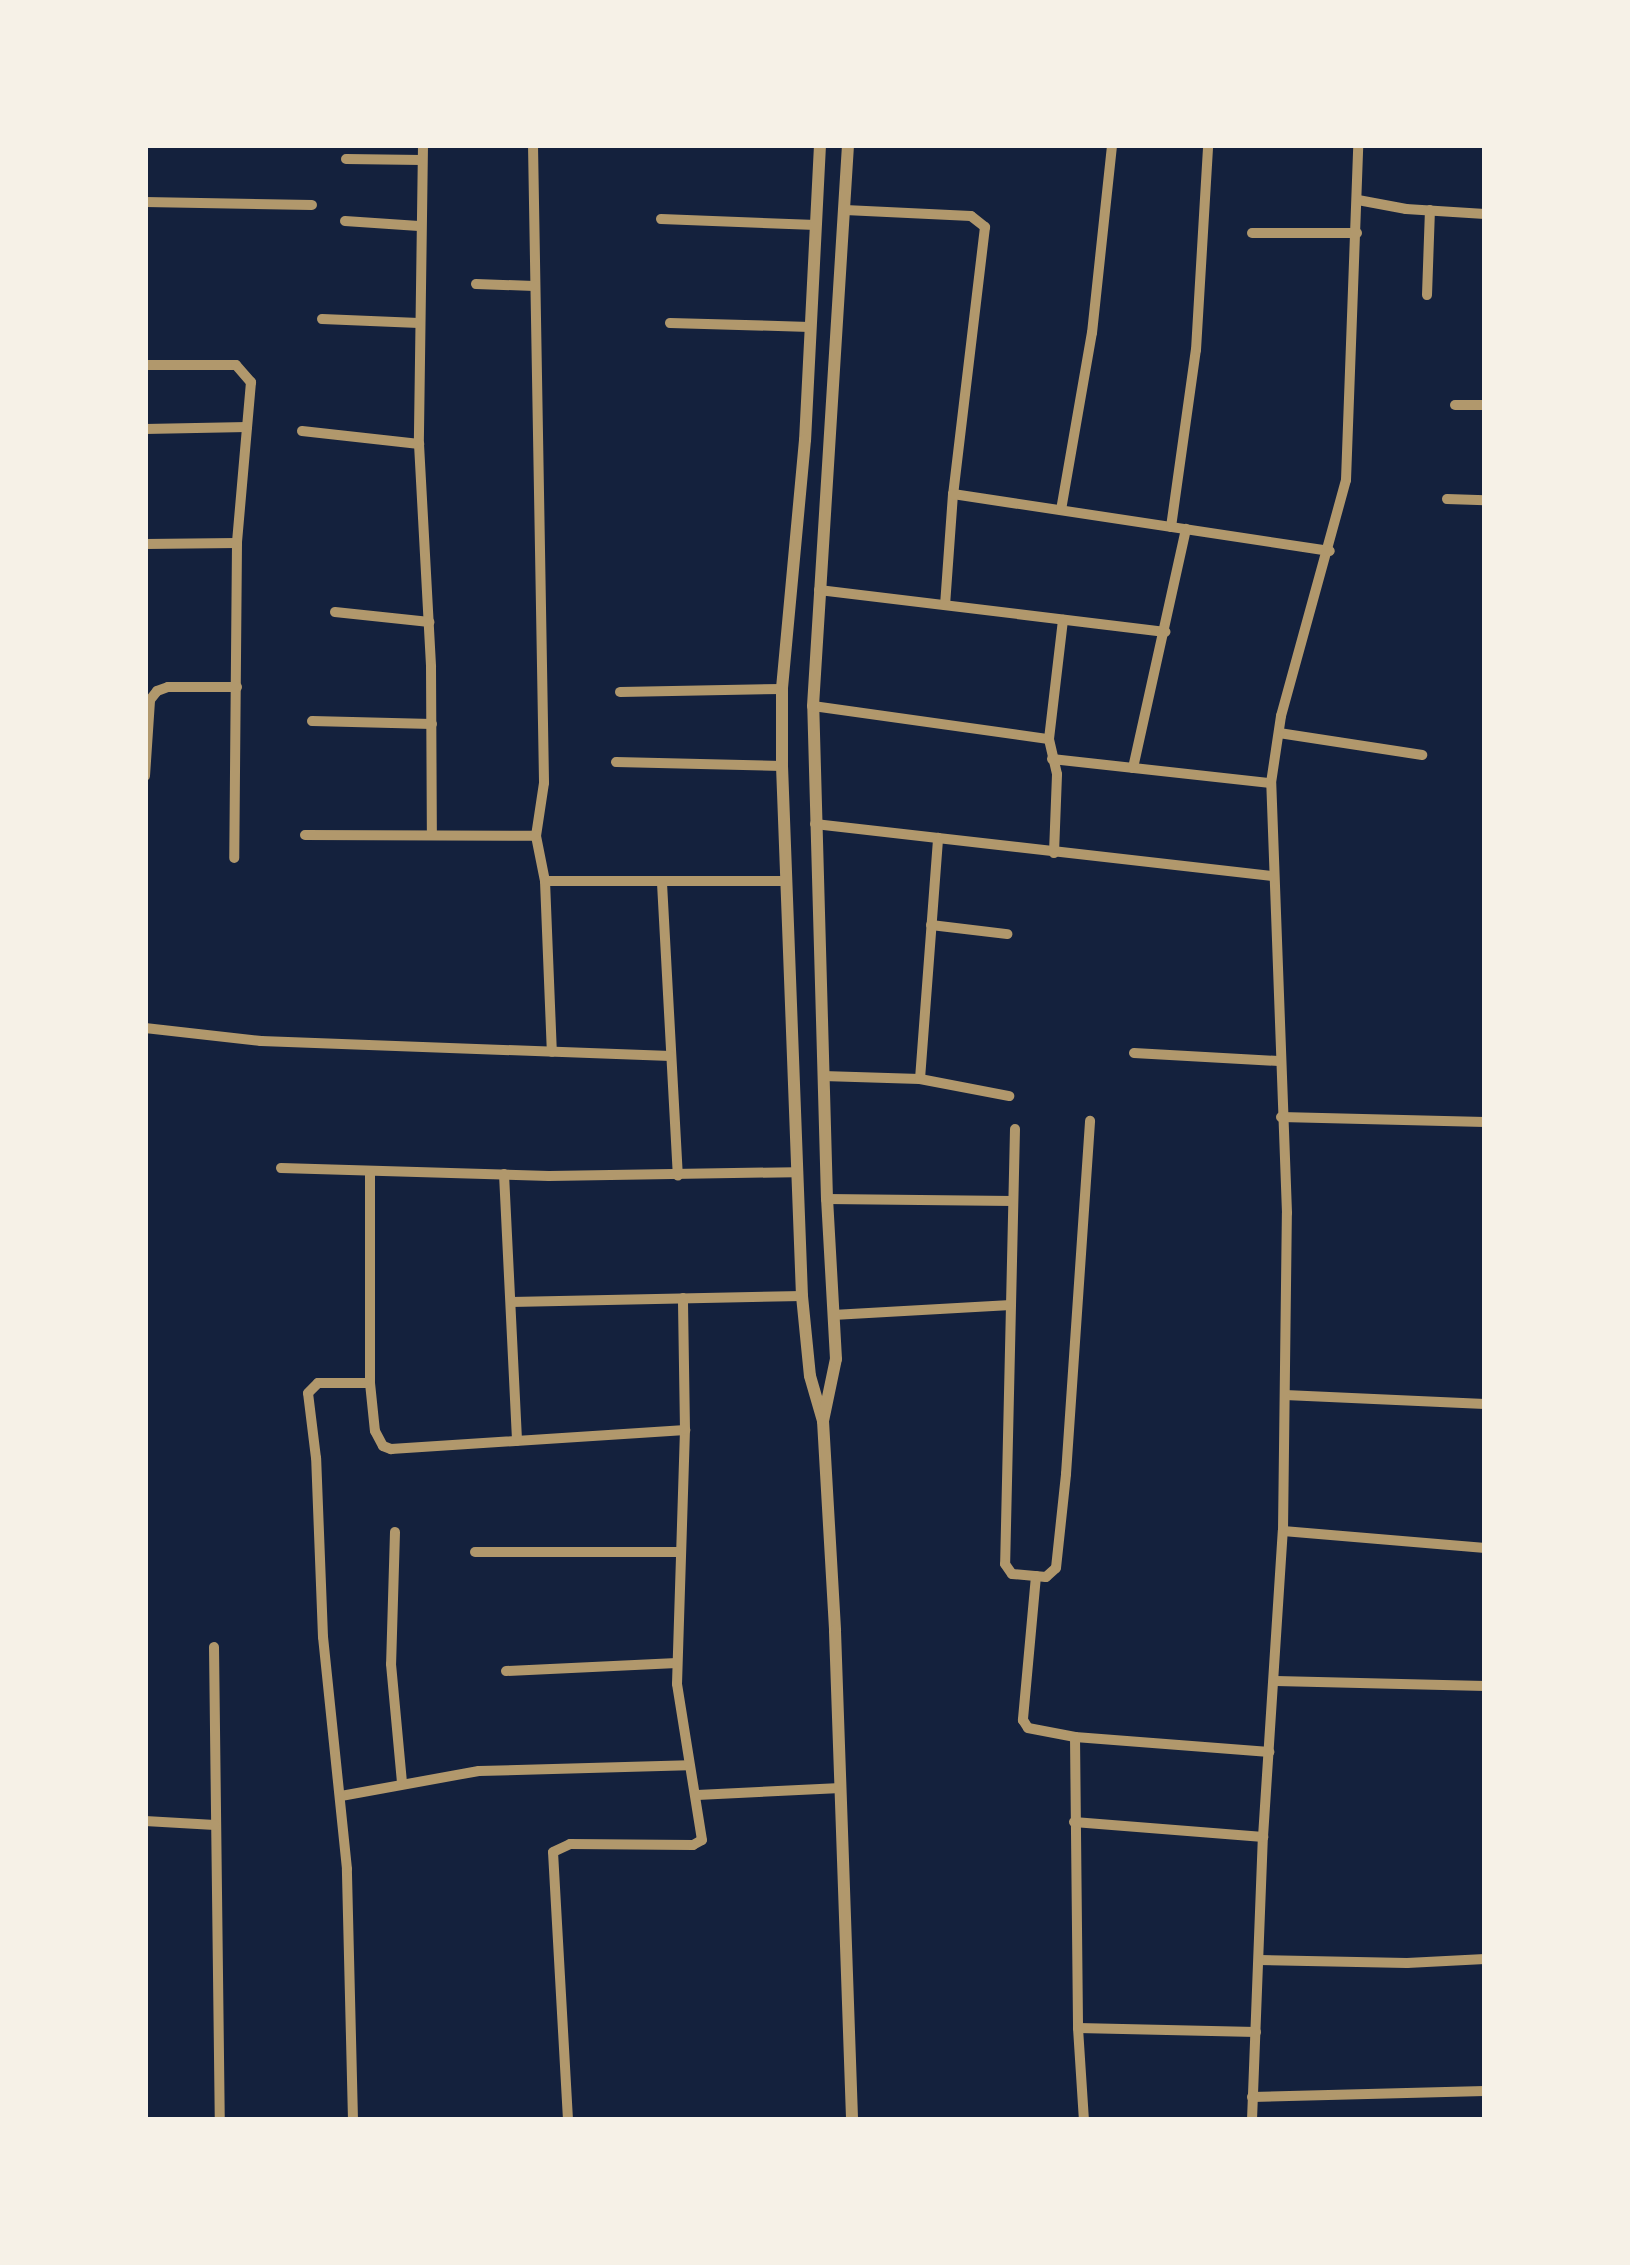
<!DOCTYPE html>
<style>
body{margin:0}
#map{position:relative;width:1630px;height:2265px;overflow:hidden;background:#14213d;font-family:"Space Grotesk",sans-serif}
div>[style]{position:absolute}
.minor>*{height:10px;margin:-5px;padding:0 5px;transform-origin:5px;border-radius:5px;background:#b1986c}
.tertiary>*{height:12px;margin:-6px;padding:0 6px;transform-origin:6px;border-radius:6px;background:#b1986c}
span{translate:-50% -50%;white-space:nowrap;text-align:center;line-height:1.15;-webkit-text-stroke:8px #f6f1e7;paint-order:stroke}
.frame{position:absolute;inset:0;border:148px solid #f6f1e7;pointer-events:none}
</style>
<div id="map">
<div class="minor">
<i style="left:423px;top:145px;width:299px;rotate:90.8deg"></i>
<i style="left:419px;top:444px;width:223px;rotate:86.9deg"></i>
<i style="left:431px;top:667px;width:168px;rotate:89.7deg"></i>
<i style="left:533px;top:145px;width:638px;rotate:89.01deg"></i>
<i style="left:544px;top:783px;width:54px;rotate:98.6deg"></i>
<i style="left:536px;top:836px;width:46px;rotate:78.7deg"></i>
<i style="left:545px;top:881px;width:171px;rotate:87.7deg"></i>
<i style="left:346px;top:159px;width:76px;rotate:0.8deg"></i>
<i style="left:1358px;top:200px;width:49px;rotate:10.6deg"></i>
<i style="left:1406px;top:209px;width:79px;rotate:3.6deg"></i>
<i style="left:145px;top:202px;width:167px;rotate:1deg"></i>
<i style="left:845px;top:210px;width:126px;rotate:2.7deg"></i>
<i style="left:971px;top:216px;width:18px;rotate:38deg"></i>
<i style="left:985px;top:227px;width:269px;rotate:96.8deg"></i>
<i style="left:953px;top:494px;width:111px;rotate:94.1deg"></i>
<i style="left:661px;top:219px;width:155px;rotate:2.2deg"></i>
<i style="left:345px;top:221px;width:74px;rotate:3.9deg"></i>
<i style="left:1252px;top:233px;width:105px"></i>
<i style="left:476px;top:284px;width:58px;rotate:2deg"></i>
<i style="left:1427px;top:295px;width:85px;rotate:-88deg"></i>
<i style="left:322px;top:319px;width:97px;rotate:2.4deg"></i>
<i style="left:670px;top:323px;width:140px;rotate:1.6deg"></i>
<i style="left:145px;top:365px;width:91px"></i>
<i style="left:236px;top:365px;width:23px;rotate:49deg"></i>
<i style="left:251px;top:382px;width:162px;rotate:95deg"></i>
<i style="left:237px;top:543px;width:315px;rotate:90.5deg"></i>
<i style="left:1455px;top:405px;width:30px"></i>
<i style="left:145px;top:429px;width:102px;rotate:-1.1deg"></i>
<i style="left:302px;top:431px;width:118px;rotate:6.3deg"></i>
<i style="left:953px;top:494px;width:381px;rotate:8.6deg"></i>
<i style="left:1447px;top:499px;width:38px;rotate:2deg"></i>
<i style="left:1061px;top:510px;width:180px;rotate:-80.1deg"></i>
<i style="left:1092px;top:333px;width:189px;rotate:-83.9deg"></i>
<i style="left:1171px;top:527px;width:179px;rotate:-82deg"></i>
<i style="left:1196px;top:350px;width:205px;rotate:-86.6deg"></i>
<i style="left:145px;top:544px;width:92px;rotate:-0.6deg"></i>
<i style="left:819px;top:590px;width:349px;rotate:6.9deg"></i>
<i style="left:335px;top:612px;width:95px;rotate:6.1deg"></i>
<i style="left:620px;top:692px;width:162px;rotate:-1.1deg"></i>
<i style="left:813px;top:706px;width:238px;rotate:8deg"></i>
<i style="left:312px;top:721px;width:120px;rotate:1.4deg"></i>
<i style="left:1279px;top:733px;width:145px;rotate:8.7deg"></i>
<i style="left:1052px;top:759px;width:220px;rotate:6.3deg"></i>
<i style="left:616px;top:762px;width:166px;rotate:1.4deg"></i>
<i style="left:1133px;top:768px;width:245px;rotate:-77.5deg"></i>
<i style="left:145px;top:776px;width:76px;rotate:-86.2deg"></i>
<i style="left:150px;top:700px;width:11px;rotate:-52deg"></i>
<i style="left:157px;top:691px;width:12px;rotate:-20deg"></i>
<i style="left:168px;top:687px;width:69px"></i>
<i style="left:815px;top:824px;width:462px;rotate:6.5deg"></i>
<i style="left:305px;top:835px;width:231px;rotate:0.2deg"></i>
<i style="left:1054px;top:853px;width:79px;rotate:-87.8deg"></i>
<i style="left:1057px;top:774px;width:36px;rotate:-103deg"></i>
<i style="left:1049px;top:739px;width:120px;rotate:-83.3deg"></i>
<i style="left:545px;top:881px;width:240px"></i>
<i style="left:662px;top:883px;width:293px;rotate:86.9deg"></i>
<i style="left:931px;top:925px;width:77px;rotate:6.8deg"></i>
<i style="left:145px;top:1028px;width:117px;rotate:6.4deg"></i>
<i style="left:261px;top:1041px;width:410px;rotate:2.1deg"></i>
<i style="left:1134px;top:1053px;width:145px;rotate:3.2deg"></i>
<i style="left:823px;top:1076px;width:97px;rotate:1.8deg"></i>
<i style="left:920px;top:1079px;width:91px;rotate:10.8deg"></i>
<i style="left:920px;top:1079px;width:242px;rotate:-85.7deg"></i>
<i style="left:1281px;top:1117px;width:204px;rotate:1.4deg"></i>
<i style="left:1015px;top:1129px;width:435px;rotate:91.3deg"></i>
<i style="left:1005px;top:1564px;width:12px;rotate:55deg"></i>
<i style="left:1012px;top:1574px;width:34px;rotate:5deg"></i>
<i style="left:1046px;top:1577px;width:13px;rotate:-42deg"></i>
<i style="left:1056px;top:1568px;width:95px;rotate:-83.9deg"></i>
<i style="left:1066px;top:1474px;width:354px;rotate:-86.1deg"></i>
<i style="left:281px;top:1168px;width:268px;rotate:1.7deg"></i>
<i style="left:549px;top:1176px;width:246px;rotate:-0.9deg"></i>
<i style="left:370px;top:1171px;width:212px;rotate:90deg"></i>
<i style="left:370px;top:1383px;width:48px;rotate:84.1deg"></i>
<i style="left:375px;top:1431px;width:17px;rotate:62deg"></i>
<i style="left:383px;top:1446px;width:9px;rotate:21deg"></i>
<i style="left:391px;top:1449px;width:295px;rotate:-3.7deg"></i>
<i style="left:504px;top:1174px;width:267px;rotate:87.2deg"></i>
<i style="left:827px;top:1199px;width:186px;rotate:0.6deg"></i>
<i style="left:511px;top:1302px;width:291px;rotate:-1.2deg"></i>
<i style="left:833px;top:1315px;width:178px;rotate:-3.2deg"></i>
<i style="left:1285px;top:1395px;width:200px;rotate:2.6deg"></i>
<i style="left:1283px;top:1531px;width:203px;rotate:4.8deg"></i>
<i style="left:395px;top:1532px;width:132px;rotate:91.7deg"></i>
<i style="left:391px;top:1664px;width:119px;rotate:84.7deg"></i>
<i style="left:475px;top:1552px;width:205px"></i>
<i style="left:1036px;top:1576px;width:145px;rotate:95.2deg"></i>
<i style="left:1023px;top:1720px;width:9px;rotate:58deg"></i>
<i style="left:1028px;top:1728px;width:48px;rotate:10.8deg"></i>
<i style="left:1075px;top:1737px;width:195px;rotate:4.4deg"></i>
<i style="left:214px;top:1647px;width:473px;rotate:89.3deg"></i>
<i style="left:506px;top:1671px;width:171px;rotate:-2.7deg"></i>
<i style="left:1276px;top:1681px;width:209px;rotate:1.4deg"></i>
<i style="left:1075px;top:1737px;width:291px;rotate:89.4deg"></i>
<i style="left:1078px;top:2028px;width:92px;rotate:86.3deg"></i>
<i style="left:697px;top:1795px;width:144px;rotate:-2.8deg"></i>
<i style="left:341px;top:1796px;width:140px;rotate:-10.3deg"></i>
<i style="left:479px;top:1771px;width:209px;rotate:-1.6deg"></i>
<i style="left:145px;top:1821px;width:70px;rotate:3.3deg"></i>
<i style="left:1074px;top:1822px;width:190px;rotate:4.5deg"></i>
<i style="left:1259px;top:1960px;width:148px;rotate:1.2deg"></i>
<i style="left:1407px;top:1963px;width:78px;rotate:-2.9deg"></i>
<i style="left:1078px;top:2028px;width:178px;rotate:1.3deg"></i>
<i style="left:1252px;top:2097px;width:233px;rotate:-1.5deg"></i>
<i style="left:353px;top:2120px;width:251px;rotate:-91.4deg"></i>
<i style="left:347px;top:1869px;width:233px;rotate:-95.9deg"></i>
<i style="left:323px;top:1637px;width:179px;rotate:-92.2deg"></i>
<i style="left:316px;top:1458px;width:65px;rotate:-97deg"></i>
<i style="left:308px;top:1393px;width:14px;rotate:-45deg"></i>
<i style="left:318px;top:1383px;width:52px"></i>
<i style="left:568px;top:2120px;width:268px;rotate:-93.2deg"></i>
<i style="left:553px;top:1852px;width:19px;rotate:-25deg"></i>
<i style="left:570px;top:1844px;width:123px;rotate:0.5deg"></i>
<i style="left:693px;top:1845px;width:10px;rotate:-29deg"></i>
<i style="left:702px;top:1840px;width:158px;rotate:-99.1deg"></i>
<i style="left:677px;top:1684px;width:254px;rotate:-88.2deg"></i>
<i style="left:685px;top:1430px;width:132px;rotate:-90.9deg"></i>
<i style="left:1252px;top:2120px;width:283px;rotate:-87.8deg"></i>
<i style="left:1263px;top:1837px;width:307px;rotate:-86.3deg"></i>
<i style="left:1283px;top:1531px;width:318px;rotate:-89.3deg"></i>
<i style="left:1287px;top:1213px;width:430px;rotate:-92.1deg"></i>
<i style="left:1271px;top:783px;width:68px;rotate:-81.5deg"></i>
<i style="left:1281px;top:716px;width:245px;rotate:-74.6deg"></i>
<i style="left:1346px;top:480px;width:335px;rotate:-87.9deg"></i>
</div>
<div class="tertiary">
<i style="left:820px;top:145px;width:295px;rotate:92.9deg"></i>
<i style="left:805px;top:440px;width:250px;rotate:95.3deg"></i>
<i style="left:782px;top:689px;width:77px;rotate:90deg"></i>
<i style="left:782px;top:766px;width:530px;rotate:87.84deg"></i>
<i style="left:802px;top:1296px;width:80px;rotate:84.3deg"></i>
<i style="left:810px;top:1376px;width:47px;rotate:73.9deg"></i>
<i style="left:823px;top:1421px;width:210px;rotate:86.7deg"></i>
<i style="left:835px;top:1631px;width:489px;rotate:88deg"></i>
<i style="left:823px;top:1421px;width:63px;rotate:-78.2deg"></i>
<i style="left:836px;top:1359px;width:160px;rotate:-93.2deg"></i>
<i style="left:827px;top:1199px;width:493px;rotate:-91.6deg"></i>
<i style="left:813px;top:706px;width:562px;rotate:-86.43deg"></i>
</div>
<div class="frame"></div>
</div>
